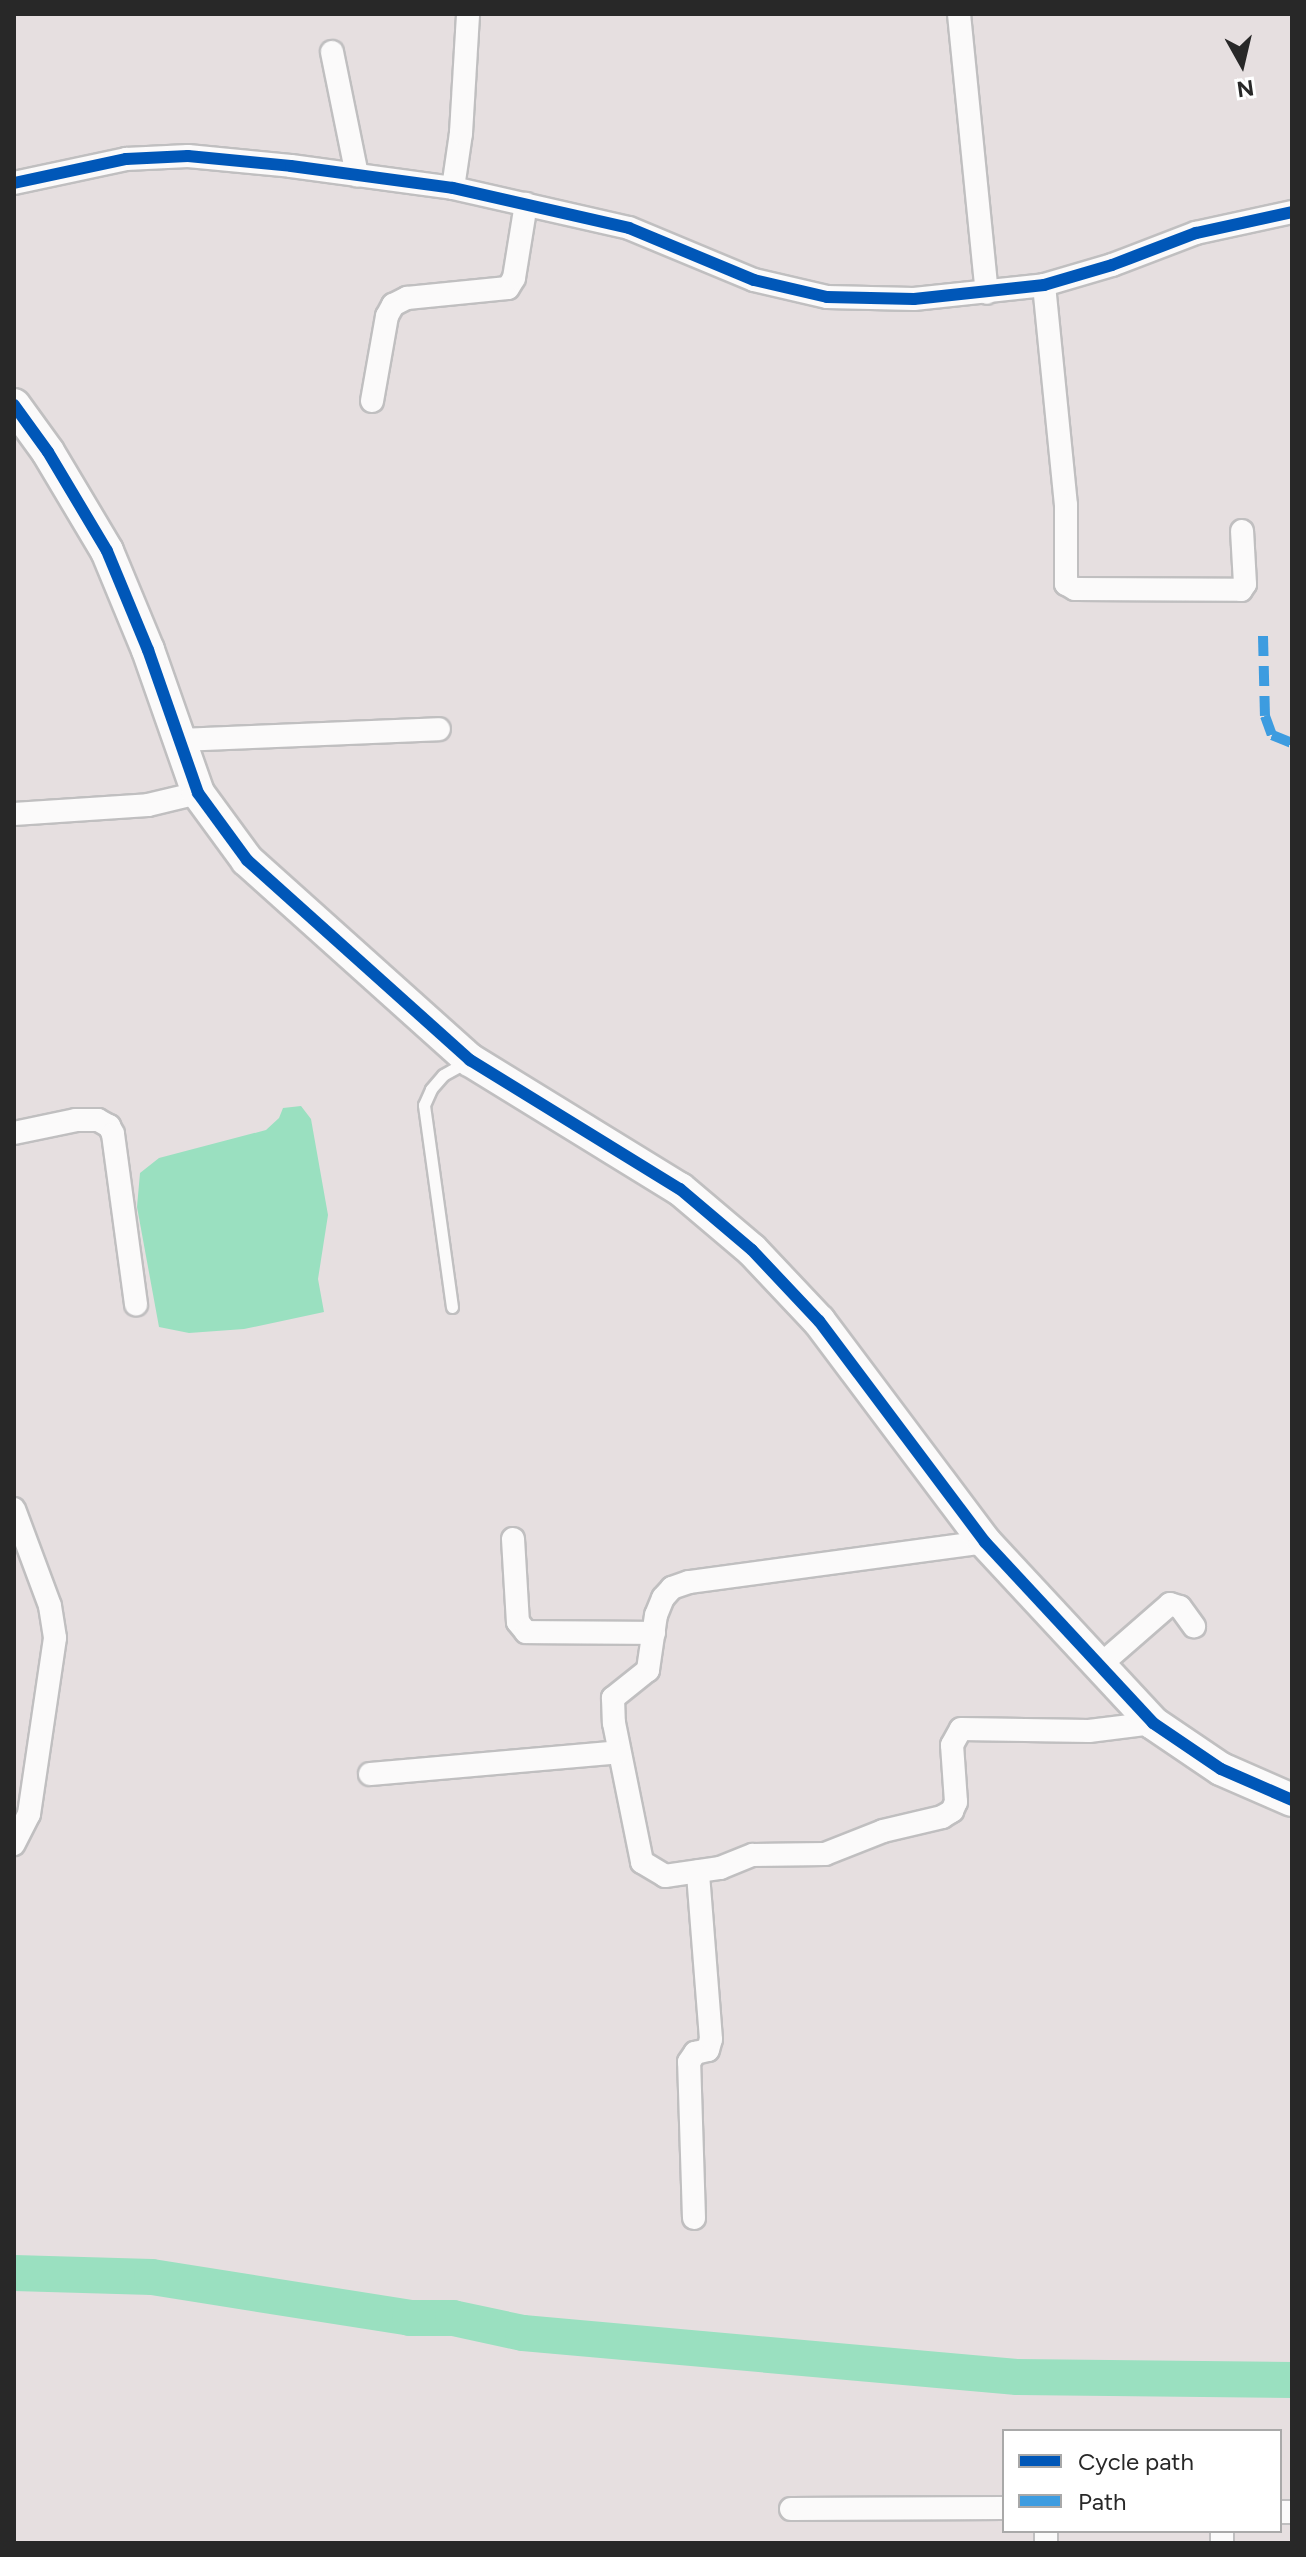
<!DOCTYPE html>
<style>
body{margin:0}
#map{position:relative;width:1306px;height:2557px;overflow:hidden;background:#e6dfe0;font-family:Figtree,sans-serif}
div>[style]{position:absolute}
.water>*{inset:0;background:#9ae0c0}
.river>*{height:36px;margin:-18px;padding:0 18px;transform-origin:18px;border-radius:18px;background:#9ae0c0}
.roads{filter:drop-shadow(2px 0 #c0bfc0) drop-shadow(-2px 0 #c0bfc0) drop-shadow(0 2px #c0bfc0) drop-shadow(0 -2px #c0bfc0)}
.lane>*{height:11px;margin:-5.5px;padding:0 5.5px;transform-origin:5.5px;border-radius:5.5px;background:#fbfafa}
.street>*{height:22px;margin:-11px;padding:0 11px;transform-origin:11px;border-radius:11px;background:#fbfafa}
.secondary>*{height:32px;margin:-16px;padding:0 16px;transform-origin:16px;border-radius:16px;background:#fbfafa}
.quiet>*{height:10px;margin-top:-5px;transform-origin:0;background:repeating-linear-gradient(90deg,#3d9ce0 0 20px,transparent 0 30px)}
.cycleway>*{height:12px;margin:-6px;padding:0 6px;transform-origin:6px;border-radius:6px;background:#0057b8}
span{translate:-50% -50%;white-space:nowrap;text-align:center;line-height:1.15;-webkit-text-stroke:6px #fff;paint-order:stroke}
.frame{position:absolute;inset:0;border:16px solid #282828;pointer-events:none}
.legend{position:absolute;left:1002px;top:2429px;width:280px;height:104px;box-sizing:border-box;background:#fff;border:2px solid #a9a9a9;margin:0;padding:10px 14px;list-style:none;font-size:24px;color:#282828}
.legend li{display:flex;align-items:center;gap:16px;height:40px}
.legend b{width:40px;border:2px solid #a9a9a9}
.north{position:absolute;left:1202px;top:24px;width:80px;height:80px;-webkit-text-stroke:6px #fff;paint-order:stroke;rotate:172deg;font-size:22px;font-weight:700;line-height:32px;text-align:center;color:#282828}
.north::after{content:'';display:block;margin:auto;width:28px;height:36px;background:#282828;clip-path:polygon(50% 0,100% 100%,50% 72%,0 100%)}
</style>
<div id="map">
<div class="water">
<i style="clip-path:polygon(301px 1106px,311px 1119px,328px 1215px,318px 1279px,324px 1312px,244px 1329px,189px 1333px,159px 1327px,137px 1207px,140px 1173px,159px 1158px,266px 1130px,279px 1118px,283px 1108px)"></i>
</div>
<div class="river">
<i style="left:14px;top:2273px;width:138px;rotate:1.7deg"></i>
<i style="left:152px;top:2277px;width:261px;rotate:9deg"></i>
<i style="left:410px;top:2318px;width:43px"></i>
<i style="left:453px;top:2318px;width:72px;rotate:12.1deg"></i>
<i style="left:523px;top:2333px;width:496px;rotate:5.1deg"></i>
<i style="left:1017px;top:2377px;width:275px;rotate:0.6deg"></i>
</div>
<div class="roads">
<div class="lane">
<i style="left:452px;top:1307px;width:204px;rotate:-97.9deg"></i>
<i style="left:424px;top:1105px;width:17px;rotate:-66deg"></i>
<i style="left:431px;top:1089px;width:18px;rotate:-49deg"></i>
<i style="left:443px;top:1075px;width:26px;rotate:-29deg"></i>
</div>
<div class="street">
<i style="left:959px;top:14px;width:280px;rotate:84.3deg"></i>
<i style="left:332px;top:52px;width:126px;rotate:78.5deg"></i>
<i style="left:14px;top:183px;width:115px;rotate:-12.1deg"></i>
<i style="left:126px;top:159px;width:62px;rotate:-2.8deg"></i>
<i style="left:188px;top:156px;width:103px;rotate:5.5deg"></i>
<i style="left:291px;top:166px;width:163px;rotate:7.7deg"></i>
<i style="left:453px;top:188px;width:180px;rotate:12.8deg"></i>
<i style="left:629px;top:228px;width:135px;rotate:22.6deg"></i>
<i style="left:754px;top:280px;width:75px;rotate:13.1deg"></i>
<i style="left:827px;top:297px;width:87px;rotate:1.3deg"></i>
<i style="left:914px;top:299px;width:131px;rotate:-6.1deg"></i>
<i style="left:1044px;top:285px;width:71px;rotate:-16.4deg"></i>
<i style="left:1112px;top:265px;width:90px;rotate:-20.9deg"></i>
<i style="left:1196px;top:233px;width:98px;rotate:-12.3deg"></i>
<i style="left:453px;top:188px;width:56px;rotate:-81.7deg"></i>
<i style="left:461px;top:133px;width:119px;rotate:-86.6deg"></i>
<i style="left:1044px;top:285px;width:221px;rotate:84.3deg"></i>
<i style="left:1066px;top:505px;width:79px;rotate:90deg"></i>
<i style="left:1066px;top:584px;width:10px;rotate:29deg"></i>
<i style="left:1075px;top:589px;width:166px;rotate:0.3deg"></i>
<i style="left:1241px;top:590px;width:7px;rotate:-56deg"></i>
<i style="left:1245px;top:584px;width:53px;rotate:-93.2deg"></i>
<i style="left:372px;top:401px;width:86px;rotate:-80deg"></i>
<i style="left:387px;top:316px;width:13px;rotate:-61deg"></i>
<i style="left:393px;top:305px;width:16px;rotate:-27deg"></i>
<i style="left:407px;top:298px;width:101px;rotate:-5.7deg"></i>
<i style="left:508px;top:288px;width:12px;rotate:-59deg"></i>
<i style="left:514px;top:278px;width:75px;rotate:-80.8deg"></i>
<i style="left:179px;top:740px;width:260px;rotate:-2.4deg"></i>
<i style="left:14px;top:814px;width:134px;rotate:-3.8deg"></i>
<i style="left:148px;top:805px;width:51px;rotate:-13.5deg"></i>
<i style="left:14px;top:1133px;width:63px;rotate:-11.8deg"></i>
<i style="left:76px;top:1120px;width:22px"></i>
<i style="left:98px;top:1120px;width:13px;rotate:29deg"></i>
<i style="left:109px;top:1126px;width:9px;rotate:63deg"></i>
<i style="left:113px;top:1134px;width:172px;rotate:82.3deg"></i>
<i style="left:14px;top:1509px;width:103px;rotate:69.6deg"></i>
<i style="left:50px;top:1606px;width:32px;rotate:81deg"></i>
<i style="left:55px;top:1638px;width:178px;rotate:98.4deg"></i>
<i style="left:29px;top:1814px;width:34px;rotate:117deg"></i>
<i style="left:513px;top:1539px;width:83px;rotate:86.6deg"></i>
<i style="left:518px;top:1622px;width:13px;rotate:51deg"></i>
<i style="left:526px;top:1632px;width:128px;rotate:0.4deg"></i>
<i style="left:985px;top:1542px;width:299px;rotate:172.3deg"></i>
<i style="left:689px;top:1582px;width:18px;rotate:161deg"></i>
<i style="left:672px;top:1588px;width:13px;rotate:132deg"></i>
<i style="left:663px;top:1598px;width:18px;rotate:112deg"></i>
<i style="left:656px;top:1615px;width:56px;rotate:98.3deg"></i>
<i style="left:648px;top:1670px;width:45px;rotate:141.3deg"></i>
<i style="left:613px;top:1698px;width:25px;rotate:88deg"></i>
<i style="left:614px;top:1723px;width:142px;rotate:78.6deg"></i>
<i style="left:642px;top:1862px;width:27px;rotate:31deg"></i>
<i style="left:665px;top:1876px;width:56px;rotate:-8.3deg"></i>
<i style="left:720px;top:1868px;width:35px;rotate:-22deg"></i>
<i style="left:753px;top:1855px;width:72px;rotate:-0.8deg"></i>
<i style="left:825px;top:1854px;width:62px;rotate:-21.6deg"></i>
<i style="left:883px;top:1831px;width:61px;rotate:-13.3deg"></i>
<i style="left:942px;top:1817px;width:12px;rotate:-31deg"></i>
<i style="left:952px;top:1811px;width:10px;rotate:-66deg"></i>
<i style="left:956px;top:1802px;width:57px;rotate:-94deg"></i>
<i style="left:952px;top:1745px;width:18px;rotate:-61deg"></i>
<i style="left:961px;top:1729px;width:128px;rotate:0.9deg"></i>
<i style="left:1089px;top:1731px;width:64px;rotate:-7.1deg"></i>
<i style="left:1099px;top:1666px;width:94px;rotate:-41.1deg"></i>
<i style="left:1170px;top:1604px;width:10px;rotate:17deg"></i>
<i style="left:1180px;top:1607px;width:24px;rotate:54deg"></i>
<i style="left:370px;top:1774px;width:250px;rotate:-5deg"></i>
<i style="left:694px;top:2218px;width:156px;rotate:-91.8deg"></i>
<i style="left:689px;top:2062px;width:11px;rotate:-56deg"></i>
<i style="left:695px;top:2053px;width:13px;rotate:-13deg"></i>
<i style="left:708px;top:2050px;width:11px;rotate:-75deg"></i>
<i style="left:711px;top:2039px;width:168px;rotate:-94.5deg"></i>
<i style="left:791px;top:2509px;width:213px;rotate:-0.3deg"></i>
<i style="left:1280px;top:2512px;width:12px"></i>
<i style="left:1046px;top:2531px;width:12px;rotate:90deg"></i>
<i style="left:1222px;top:2531px;width:12px;rotate:90deg"></i>
</div>
<div class="secondary">
<i style="left:14px;top:405px;width:58px;rotate:54.1deg"></i>
<i style="left:48px;top:452px;width:115px;rotate:59.2deg"></i>
<i style="left:107px;top:551px;width:107px;rotate:67.5deg"></i>
<i style="left:148px;top:650px;width:151px;rotate:70.7deg"></i>
<i style="left:198px;top:793px;width:83px;rotate:53.8deg"></i>
<i style="left:247px;top:860px;width:300px;rotate:41.9deg"></i>
<i style="left:470px;top:1060px;width:246px;rotate:31.6deg"></i>
<i style="left:680px;top:1189px;width:94px;rotate:40.3deg"></i>
<i style="left:752px;top:1250px;width:98px;rotate:46.7deg"></i>
<i style="left:819px;top:1321px;width:276px;rotate:53.1deg"></i>
<i style="left:985px;top:1542px;width:247px;rotate:47.1deg"></i>
<i style="left:1153px;top:1723px;width:82px;rotate:34.1deg"></i>
<i style="left:1221px;top:1769px;width:77px;rotate:23.6deg"></i>
</div>
</div>
<div class="quiet">
<i style="left:1263px;top:636px;width:80px;rotate:88.6deg"></i>
<i style="left:1265px;top:716px;width:20px;rotate:70deg"></i>
<i style="left:1272px;top:735px;width:22px;rotate:22deg"></i>
</div>
<div class="cycleway">
<i style="left:14px;top:183px;width:115px;rotate:-12.1deg"></i>
<i style="left:126px;top:159px;width:62px;rotate:-2.8deg"></i>
<i style="left:188px;top:156px;width:103px;rotate:5.5deg"></i>
<i style="left:291px;top:166px;width:163px;rotate:7.7deg"></i>
<i style="left:453px;top:188px;width:180px;rotate:12.8deg"></i>
<i style="left:629px;top:228px;width:135px;rotate:22.6deg"></i>
<i style="left:754px;top:280px;width:75px;rotate:13.1deg"></i>
<i style="left:827px;top:297px;width:87px;rotate:1.3deg"></i>
<i style="left:914px;top:299px;width:131px;rotate:-6.1deg"></i>
<i style="left:1044px;top:285px;width:71px;rotate:-16.4deg"></i>
<i style="left:1112px;top:265px;width:90px;rotate:-20.9deg"></i>
<i style="left:1196px;top:233px;width:98px;rotate:-12.3deg"></i>
<i style="left:14px;top:405px;width:58px;rotate:54.1deg"></i>
<i style="left:48px;top:452px;width:115px;rotate:59.2deg"></i>
<i style="left:107px;top:551px;width:107px;rotate:67.5deg"></i>
<i style="left:148px;top:650px;width:151px;rotate:70.7deg"></i>
<i style="left:198px;top:793px;width:83px;rotate:53.8deg"></i>
<i style="left:247px;top:860px;width:300px;rotate:41.9deg"></i>
<i style="left:470px;top:1060px;width:246px;rotate:31.6deg"></i>
<i style="left:680px;top:1189px;width:94px;rotate:40.3deg"></i>
<i style="left:752px;top:1250px;width:98px;rotate:46.7deg"></i>
<i style="left:819px;top:1321px;width:276px;rotate:53.1deg"></i>
<i style="left:985px;top:1542px;width:247px;rotate:47.1deg"></i>
<i style="left:1153px;top:1723px;width:82px;rotate:34.1deg"></i>
<i style="left:1221px;top:1769px;width:77px;rotate:23.6deg"></i>
</div>
<div class="frame"></div>
<ul class="legend">
<li><b style="height:10px;background:#0057b8"></b>Cycle path</li>
<li><b style="height:10px;background:#3d9ce0"></b>Path</li>
</ul>
<div class="north">N</div>
</div>
